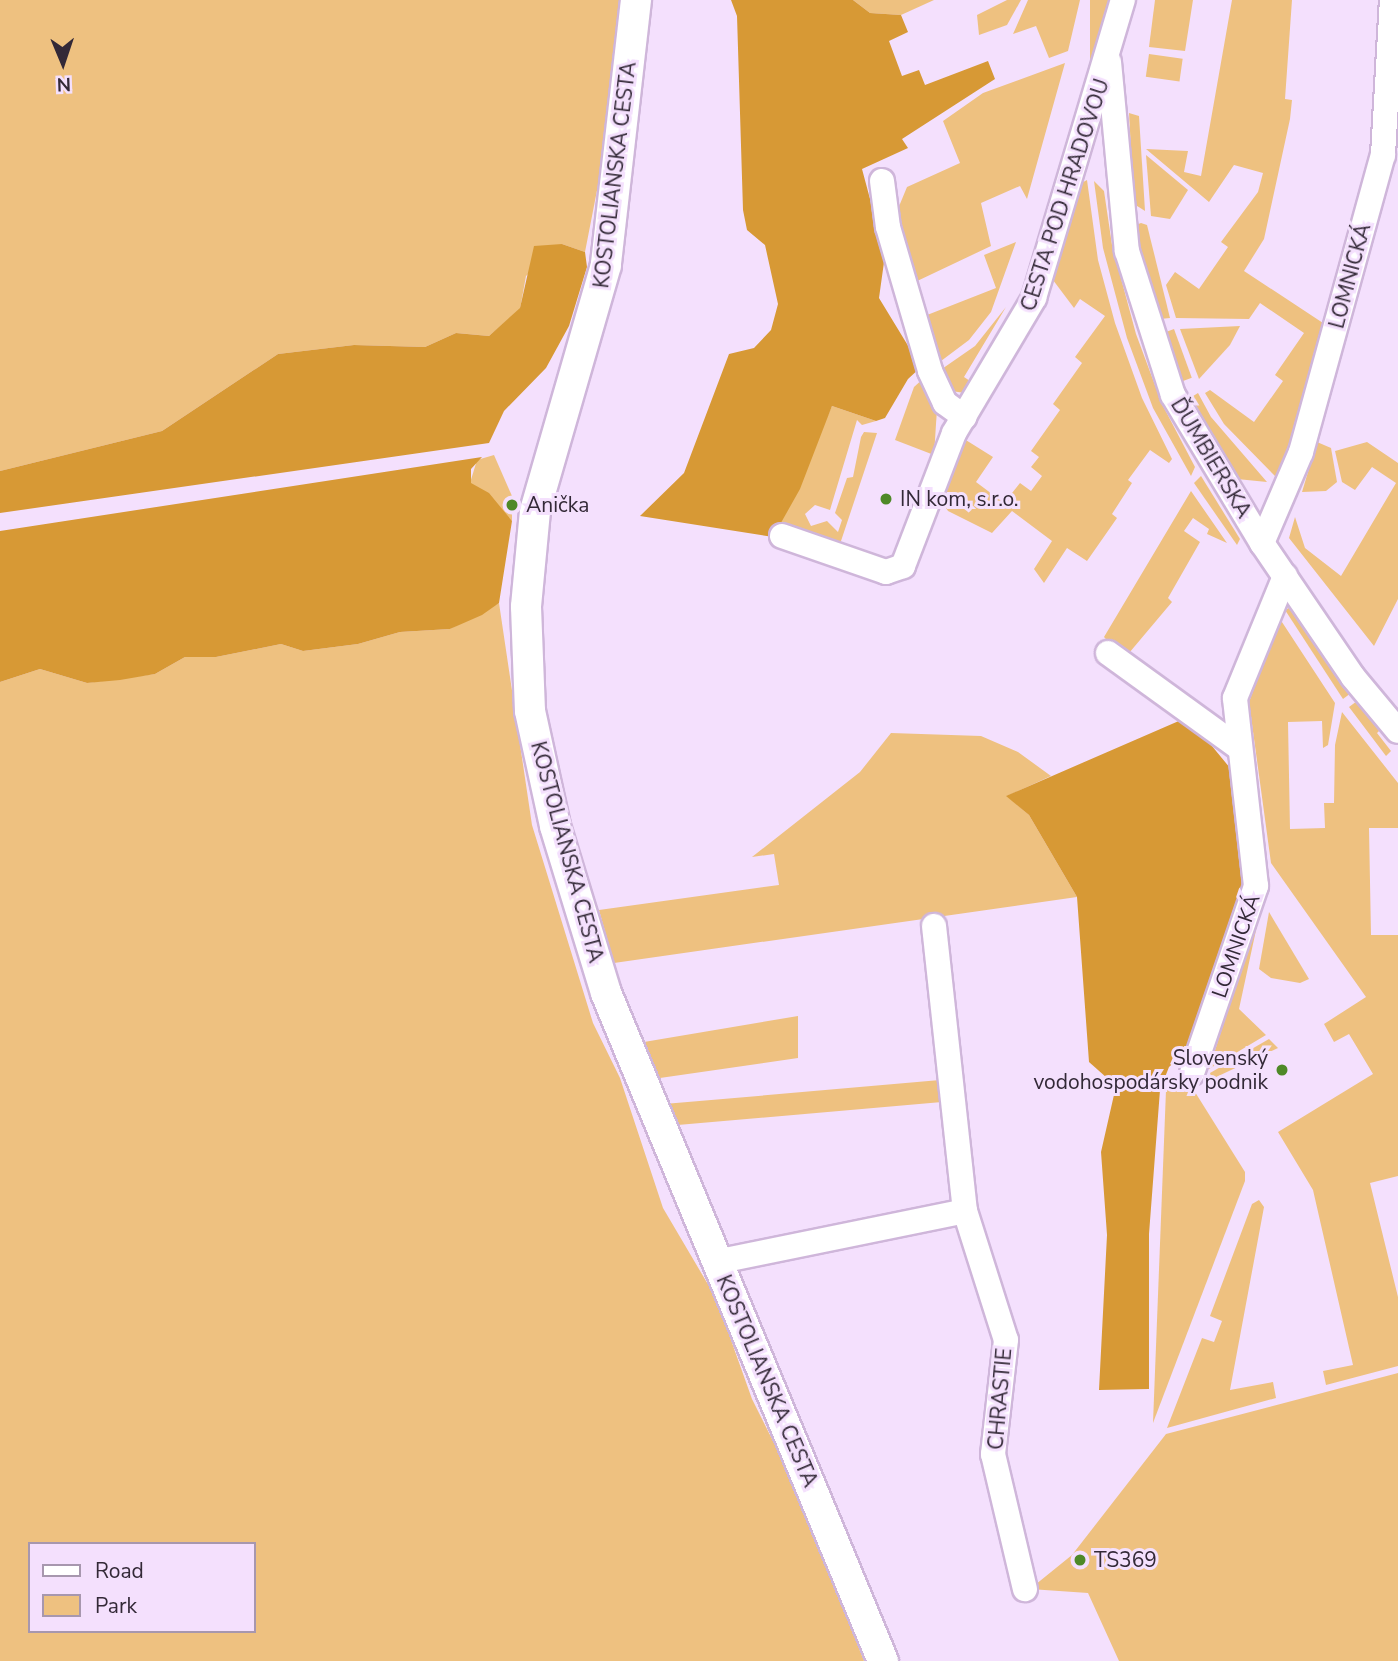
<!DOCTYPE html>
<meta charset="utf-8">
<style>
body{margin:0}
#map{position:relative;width:1398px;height:1661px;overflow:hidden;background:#f4e0fd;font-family:"Nunito Sans",sans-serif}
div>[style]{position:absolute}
.green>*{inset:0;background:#eec180;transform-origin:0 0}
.forest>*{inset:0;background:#d79935}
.roads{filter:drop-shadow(2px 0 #cfb6da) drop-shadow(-2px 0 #cfb6da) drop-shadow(0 2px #cfb6da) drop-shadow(0 -2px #cfb6da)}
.minor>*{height:24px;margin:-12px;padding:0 12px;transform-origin:12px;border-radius:12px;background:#fff}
.tertiary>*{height:30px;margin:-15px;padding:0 15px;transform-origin:15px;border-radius:15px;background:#fff}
.dots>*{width:19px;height:19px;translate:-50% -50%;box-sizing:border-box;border:4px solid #f4e0fd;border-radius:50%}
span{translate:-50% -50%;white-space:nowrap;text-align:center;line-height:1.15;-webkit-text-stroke:6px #f4e0fd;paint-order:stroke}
.street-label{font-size:21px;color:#332937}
.poi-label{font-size:21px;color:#332937}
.left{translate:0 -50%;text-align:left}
.right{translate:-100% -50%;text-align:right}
.legend{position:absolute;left:28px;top:1542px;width:228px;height:91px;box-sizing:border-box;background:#f4e0fd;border:2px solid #a797ae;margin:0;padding:9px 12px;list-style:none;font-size:21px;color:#332937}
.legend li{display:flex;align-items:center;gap:14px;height:35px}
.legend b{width:35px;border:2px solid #a797ae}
.north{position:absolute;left:28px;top:28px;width:70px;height:70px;-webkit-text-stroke:5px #f4e0fd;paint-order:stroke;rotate:178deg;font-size:19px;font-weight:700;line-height:28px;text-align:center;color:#332937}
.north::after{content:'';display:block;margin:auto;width:24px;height:32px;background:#332937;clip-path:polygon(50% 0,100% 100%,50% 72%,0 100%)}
</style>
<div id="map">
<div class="green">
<i style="clip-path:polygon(0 0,621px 0,607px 139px,585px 252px,562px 244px,526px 276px,520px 309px,489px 336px,456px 333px,425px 347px,354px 345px,278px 354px,162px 431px,0 471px)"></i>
<i style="clip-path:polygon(853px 0,934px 0,901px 15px,870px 13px)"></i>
<i style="clip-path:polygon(1007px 0,1021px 0,1007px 25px,979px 35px,977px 15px)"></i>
<i style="clip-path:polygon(1028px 0,1080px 0,1068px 51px,1049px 58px,1036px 26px,1013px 34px)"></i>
<i style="left:1090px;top:0;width:20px;height:90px"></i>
<i style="clip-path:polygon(1155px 0,1193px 0,1185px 51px,1149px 47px)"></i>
<i style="clip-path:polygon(1232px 0,1292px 0,1285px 99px,1292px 100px,1290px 119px,1264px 239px,1244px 271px,1323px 323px,1284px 464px,1275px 476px,1224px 424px,1205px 393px,1210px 390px,1254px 422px,1283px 381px,1275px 375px,1304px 333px,1260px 303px,1249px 319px,1176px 318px,1166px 285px,1175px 272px,1199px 289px,1228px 247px,1221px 242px,1258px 192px,1263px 173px,1234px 165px,1209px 202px,1146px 149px,1188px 151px,1184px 172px,1201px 176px)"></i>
<i style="left:1149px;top:54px;width:34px;height:23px;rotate:8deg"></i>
<i style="clip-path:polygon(1065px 63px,1027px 199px,1020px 186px,981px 203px,991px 246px,913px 283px,895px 216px,907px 187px,960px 163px,943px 121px,983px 93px)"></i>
<i style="clip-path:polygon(1129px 113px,1139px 116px,1145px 211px,1134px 204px)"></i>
<i style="clip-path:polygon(1146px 155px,1188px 190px,1170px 219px,1151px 216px)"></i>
<i style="clip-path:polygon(1087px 180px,1098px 260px,1115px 323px,1142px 398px,1172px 459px,1169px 463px,1150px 450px,1128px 480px,1132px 483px,1112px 514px,1117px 518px,1087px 561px,1067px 548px,1044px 583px,1034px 569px,1052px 541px,1012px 511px,992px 533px,948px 511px,939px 497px,961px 437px,993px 457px,976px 482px,1004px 503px,1020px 483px,1031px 491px,1042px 476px,1031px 467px,1039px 457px,1031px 451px,1060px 410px,1053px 404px,1082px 363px,1075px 357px,1105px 316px,1080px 299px,1074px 308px,1050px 276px,1076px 186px)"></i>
<i style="clip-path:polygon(1094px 181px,1104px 191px,1112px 245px,1136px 334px,1162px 404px,1195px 467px,1191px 476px,1153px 408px,1127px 338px,1103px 248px)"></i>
<i style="clip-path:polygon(1141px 223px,1147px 225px,1170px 318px,1160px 319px,1139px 242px,1136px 225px)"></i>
<i style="clip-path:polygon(1016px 242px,991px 312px,969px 340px,937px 364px,922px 317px,996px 288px,984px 255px)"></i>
<i style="clip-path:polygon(1006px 307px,964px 377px,976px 385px,965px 393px,951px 391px,939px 371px,975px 346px)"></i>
<i style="clip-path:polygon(1240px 326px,1230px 345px,1199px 379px,1180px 329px)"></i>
<i style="left:1174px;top:329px;width:52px;height:10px;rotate:70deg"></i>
<i style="clip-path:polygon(925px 377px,937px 409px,934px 455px,895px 440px,914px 387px)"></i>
<i style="clip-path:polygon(1198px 393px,1211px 417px,1267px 482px,1237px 479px,1190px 398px)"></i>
<i style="clip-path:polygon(832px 406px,876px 421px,862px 425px,857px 420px,830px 510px,815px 505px,805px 514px,811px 526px,827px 521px,838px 532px,842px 520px,835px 513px,847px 478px,853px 477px,861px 437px,864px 432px,877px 433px,839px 547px,779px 526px)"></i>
<i style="clip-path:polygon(1317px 442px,1331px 448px,1337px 482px,1326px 491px,1302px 492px)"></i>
<i style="clip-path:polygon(1367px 442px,1398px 463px,1398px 599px,1374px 646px,1289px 538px,1295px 517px,1305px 548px,1341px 576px,1396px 483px,1372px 467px,1355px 490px,1342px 482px,1335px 451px)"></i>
<i style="clip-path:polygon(494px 455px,512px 496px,512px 521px,470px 483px,477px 460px)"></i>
<i style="clip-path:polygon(1201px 476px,1240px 539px,1237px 545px,1194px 483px)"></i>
<i style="clip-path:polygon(1191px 491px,1227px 543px,1207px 534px,1209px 529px,1193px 518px,1184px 531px,1200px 542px,1168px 598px,1172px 602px,1124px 659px,1104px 637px)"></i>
<i style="clip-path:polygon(evenodd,499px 603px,532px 825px,593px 1023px,620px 1078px,663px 1208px,716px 1298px,752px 1399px,788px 1471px,864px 1661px,0 1661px,0 682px,40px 669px,87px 683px,155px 674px,185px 657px,216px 657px,281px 644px,303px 651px,358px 644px,400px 632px,450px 629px,499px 603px,30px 1544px,254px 1544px,254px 1631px,30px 1631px,30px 1544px)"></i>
<i style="clip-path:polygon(1291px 607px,1351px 693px,1343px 699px,1285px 610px)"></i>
<i style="clip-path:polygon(1280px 619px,1335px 703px,1328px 745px,1323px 748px,1322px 721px,1288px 722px,1290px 829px,1325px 828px,1324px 803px,1334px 803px,1335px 745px,1342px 712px,1398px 783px,1398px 828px,1369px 828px,1371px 935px,1398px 935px,1398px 1176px,1370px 1183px,1398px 1297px,1398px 1366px,1326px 1385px,1323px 1371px,1353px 1365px,1313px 1190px,1278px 1132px,1373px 1074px,1349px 1034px,1334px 1042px,1324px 1024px,1366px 997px,1271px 863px,1249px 702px)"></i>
<i style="clip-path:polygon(1357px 701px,1380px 730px,1377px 733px,1391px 751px,1386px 756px,1349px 707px)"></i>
<i style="clip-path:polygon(891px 733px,981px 736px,1018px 752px,1051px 776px,1007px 796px,1029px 815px,1077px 897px,614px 963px,599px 910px,779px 885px,774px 854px,752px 857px,860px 772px)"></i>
<i style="clip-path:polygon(1261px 907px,1239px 1009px,1266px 1035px,1209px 1069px)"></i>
<i style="clip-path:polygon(1269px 912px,1309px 979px,1300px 983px,1271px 978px,1259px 969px)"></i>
<i style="clip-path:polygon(798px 1016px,798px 1058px,653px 1079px,638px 1043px)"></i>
<i style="clip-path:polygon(1269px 1039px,1278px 1048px,1212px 1079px,1210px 1073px)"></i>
<i style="left:940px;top:1080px;width:22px;height:271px;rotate:85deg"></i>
<i style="clip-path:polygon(1190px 1084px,1245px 1172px,1245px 1181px,1153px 1423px,1166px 1090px)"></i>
<i style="clip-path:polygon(1259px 1200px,1264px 1207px,1230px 1390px,1273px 1382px,1276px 1398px,1167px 1428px,1202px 1338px,1214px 1342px,1222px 1321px,1210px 1316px,1252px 1204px)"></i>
<i style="clip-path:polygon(1398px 1373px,1398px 1661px,1119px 1661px,1088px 1593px,1030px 1589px,1072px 1555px,1166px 1434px)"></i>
</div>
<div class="forest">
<i style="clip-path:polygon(731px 0,853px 0,870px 13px,901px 15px,908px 32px,889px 41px,902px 76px,919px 70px,925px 85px,988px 61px,995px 79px,902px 139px,908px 148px,862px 169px,885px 255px,879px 298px,921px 367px,908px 379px,885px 418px,876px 421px,832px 406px,800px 489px,773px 537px,640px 516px,684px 473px,729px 354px,754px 348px,771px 330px,778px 304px,765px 245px,747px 230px,743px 210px,737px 16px)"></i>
<i style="clip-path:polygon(562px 244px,585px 252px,587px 267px,569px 326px,546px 368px,504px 411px,489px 443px,0 513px,0 471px,162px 431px,278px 354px,354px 345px,425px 347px,456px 333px,489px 336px,520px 308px,534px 246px)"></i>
<i style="clip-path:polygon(482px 457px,471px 469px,471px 483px,489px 493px,512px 521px,499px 603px,482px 615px,450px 629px,400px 632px,358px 644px,303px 651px,281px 644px,216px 657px,185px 657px,155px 674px,120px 680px,87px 683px,40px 669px,0 682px,0 531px)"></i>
<i style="clip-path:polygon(1188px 717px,1235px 774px,1249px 875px,1185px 1052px,1169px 1067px,1160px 1090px,1149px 1234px,1149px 1389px,1099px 1390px,1107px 1235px,1101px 1152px,1116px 1086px,1089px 1062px,1077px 897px,1029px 815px,1006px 796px)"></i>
</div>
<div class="roads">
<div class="minor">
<i style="left:1109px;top:62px;width:190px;rotate:84.6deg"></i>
<i style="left:1127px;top:251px;width:151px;rotate:72.3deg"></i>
<i style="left:1173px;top:395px;width:173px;rotate:59deg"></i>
<i style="left:1262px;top:543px;width:162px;rotate:55.8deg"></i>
<i style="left:1353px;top:677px;width:70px;rotate:50.2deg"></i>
<i style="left:882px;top:181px;width:46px;rotate:82.6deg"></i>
<i style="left:888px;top:227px;width:150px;rotate:73.7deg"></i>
<i style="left:930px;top:371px;width:35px;rotate:65deg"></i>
<i style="left:945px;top:403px;width:24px;rotate:36deg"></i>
<i style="left:782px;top:536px;width:110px;rotate:19.1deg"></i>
<i style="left:886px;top:572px;width:18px;rotate:-19deg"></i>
<i style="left:903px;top:566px;width:142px;rotate:-69deg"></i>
<i style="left:954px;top:433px;width:157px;rotate:-59.3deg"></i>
<i style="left:1034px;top:298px;width:311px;rotate:-73.4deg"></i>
<i style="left:1262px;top:543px;width:99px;rotate:-66.8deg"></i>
<i style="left:1301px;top:452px;width:308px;rotate:-74.6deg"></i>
<i style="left:1383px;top:155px;width:155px;rotate:-86.7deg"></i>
<i style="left:1108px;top:653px;width:160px;rotate:35.9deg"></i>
<i style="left:934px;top:926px;width:287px;rotate:83.8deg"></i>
<i style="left:965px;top:1211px;width:135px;rotate:72.4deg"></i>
<i style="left:1006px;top:1340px;width:115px;rotate:96.5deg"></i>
<i style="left:993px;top:1454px;width:139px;rotate:76.7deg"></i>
<i style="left:1192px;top:1073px;width:198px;rotate:-71.1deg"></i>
<i style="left:1256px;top:886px;width:189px;rotate:-96.4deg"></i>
<i style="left:1235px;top:698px;width:132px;rotate:-67.7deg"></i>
<i style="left:715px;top:1262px;width:255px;rotate:-11.5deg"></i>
</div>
<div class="tertiary">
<i style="left:636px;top:0;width:267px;rotate:96.5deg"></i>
<i style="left:606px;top:265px;width:256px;rotate:106.1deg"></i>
<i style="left:535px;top:511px;width:96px;rotate:95.4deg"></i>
<i style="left:526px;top:607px;width:104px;rotate:87.8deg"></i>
<i style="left:530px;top:711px;width:118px;rotate:77.7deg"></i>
<i style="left:555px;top:826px;width:175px;rotate:73deg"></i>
<i style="left:606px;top:993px;width:723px;rotate:67.48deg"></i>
</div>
</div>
<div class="dots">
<i style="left:886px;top:499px;background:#4e8927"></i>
<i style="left:512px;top:505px;background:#4e8927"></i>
<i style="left:1282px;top:1070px;background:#4e8927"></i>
<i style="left:1080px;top:1560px;background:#4e8927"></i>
</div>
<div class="street-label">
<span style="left:615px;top:175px;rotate:-83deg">KOSTOLIANSKA CESTA</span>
<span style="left:1065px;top:195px;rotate:-72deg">CESTA POD HRADOVOU</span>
<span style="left:1350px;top:276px;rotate:-75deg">LOMNICKÁ</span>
<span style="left:1211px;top:458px;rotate:59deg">ĎUMBIERSKA</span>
<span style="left:567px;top:852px;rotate:75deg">KOSTOLIANSKA CESTA</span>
<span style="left:1236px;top:946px;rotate:-71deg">LOMNICKÁ</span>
<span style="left:767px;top:1381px;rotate:67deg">KOSTOLIANSKA CESTA</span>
<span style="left:1000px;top:1399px;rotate:-85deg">CHRASTIE</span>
</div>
<div class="poi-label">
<span class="left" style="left:900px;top:499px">IN kom, s.r.o.</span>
<span class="left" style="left:526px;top:505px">Anička</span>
<span class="right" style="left:1268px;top:1070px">Slovenský<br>vodohospodársky podnik</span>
<span class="left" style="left:1094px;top:1560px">TS369</span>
</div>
<ul class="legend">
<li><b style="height:9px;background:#fff"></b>Road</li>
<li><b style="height:19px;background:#eec180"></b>Park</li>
</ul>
<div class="north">N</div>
</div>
